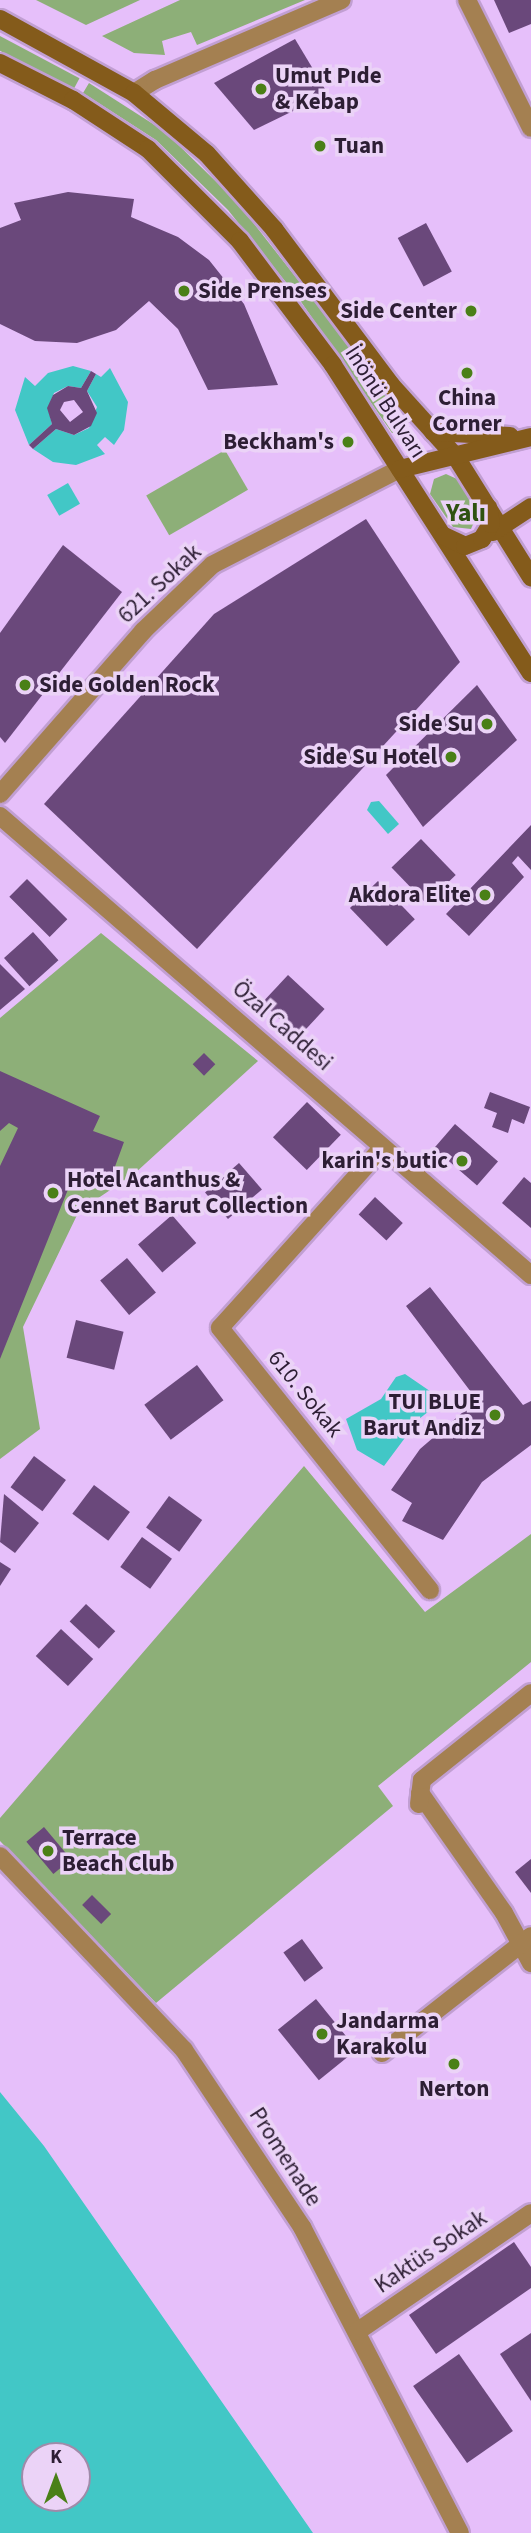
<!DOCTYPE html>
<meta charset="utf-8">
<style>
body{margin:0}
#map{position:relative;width:531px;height:2533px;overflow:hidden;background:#e6bffa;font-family:"Source Sans 3",sans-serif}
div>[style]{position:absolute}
.green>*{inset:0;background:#8daf78;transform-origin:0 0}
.water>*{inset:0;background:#42c7c6;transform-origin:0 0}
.building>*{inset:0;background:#6a487b;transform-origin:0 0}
.roads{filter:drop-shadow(2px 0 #c19fd2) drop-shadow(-2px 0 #c19fd2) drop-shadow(0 2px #c19fd2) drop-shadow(0 -2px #c19fd2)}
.street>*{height:18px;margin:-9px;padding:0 9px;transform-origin:9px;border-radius:9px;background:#a48051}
.secondary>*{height:18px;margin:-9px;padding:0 9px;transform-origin:9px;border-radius:9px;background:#845b1b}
.dots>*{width:19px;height:19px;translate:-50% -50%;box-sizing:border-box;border:4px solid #ebd3f7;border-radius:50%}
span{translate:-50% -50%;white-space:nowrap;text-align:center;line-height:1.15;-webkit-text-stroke:7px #ebd3f7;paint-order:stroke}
.poi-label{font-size:23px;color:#2d1e34;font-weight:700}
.left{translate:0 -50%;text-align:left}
.right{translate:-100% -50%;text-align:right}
.street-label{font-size:23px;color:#2d1e34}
.quarter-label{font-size:26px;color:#2f5211;font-weight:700}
.north{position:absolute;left:21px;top:2442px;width:70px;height:70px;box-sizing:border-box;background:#ebd3f7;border:2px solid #9f8ba9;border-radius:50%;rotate:0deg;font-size:19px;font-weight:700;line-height:28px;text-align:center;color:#2d1e34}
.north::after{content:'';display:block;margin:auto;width:24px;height:32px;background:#4a8017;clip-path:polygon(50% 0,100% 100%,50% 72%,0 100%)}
</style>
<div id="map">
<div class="green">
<i style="clip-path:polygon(36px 0,140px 0,86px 25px)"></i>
<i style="clip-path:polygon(180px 0,305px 0,197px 45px,191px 32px,162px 41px,165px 55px,134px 53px,102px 36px)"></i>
<i style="left:0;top:36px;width:90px;height:13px;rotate:28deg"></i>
<i style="clip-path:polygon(89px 83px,164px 131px,237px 202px,409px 422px,392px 433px,297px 296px,228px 210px,156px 140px,83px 93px)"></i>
<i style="left:225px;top:450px;width:46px;height:91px;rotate:60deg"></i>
<i style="clip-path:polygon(446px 474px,457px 479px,479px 511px,471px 529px,453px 527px,430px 494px,434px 479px)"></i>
<i style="clip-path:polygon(101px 933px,258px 1061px,134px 1174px,79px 1211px,23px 1327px,40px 1429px,0 1459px,0 1018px)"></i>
<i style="clip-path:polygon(304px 1466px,425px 1612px,531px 1534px,531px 1662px,378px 1786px,393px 1806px,156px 2003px,0 1841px,0 1818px)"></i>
</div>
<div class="water">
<i style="clip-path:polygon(73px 366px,91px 371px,81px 388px,68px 386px,54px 393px,48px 408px,52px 424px,29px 445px,15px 410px,25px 377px,35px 386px,48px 373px)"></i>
<i style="clip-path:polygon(110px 368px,128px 402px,124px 430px,114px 445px,105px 437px,97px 445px,105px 454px,76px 465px,53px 462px,33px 449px,56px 429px,74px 435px,89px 428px,97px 407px,87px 391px,96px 374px,101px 377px)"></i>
<i style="left:68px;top:483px;width:24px;height:24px;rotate:60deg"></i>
<i style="clip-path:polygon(379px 801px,399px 824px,388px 834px,367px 810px,371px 802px)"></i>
<i style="clip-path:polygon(405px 1374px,443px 1400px,419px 1419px,384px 1466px,357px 1450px,346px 1419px,381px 1399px,396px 1377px)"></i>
<i style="clip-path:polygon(evenodd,0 2092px,44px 2146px,313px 2533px,0 2533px,0 2092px,35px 2456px,77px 2456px,77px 2498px,35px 2498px,35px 2456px)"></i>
</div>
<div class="building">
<i style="clip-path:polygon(494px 0,531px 0,531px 24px,509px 33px)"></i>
<i style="clip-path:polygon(295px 39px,328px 94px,254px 130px,214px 83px)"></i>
<i style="clip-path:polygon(68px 192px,134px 199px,131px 217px,178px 237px,209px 260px,244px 304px,278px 385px,208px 390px,178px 329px,149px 301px,116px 330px,77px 343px,35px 341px,0 324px,0 228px,21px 220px,14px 203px)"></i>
<i style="left:426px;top:223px;width:55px;height:32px;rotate:62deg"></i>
<i style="clip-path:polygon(evenodd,91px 371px,96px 374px,87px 391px,97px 413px,91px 426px,74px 435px,56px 429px,33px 449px,29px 445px,52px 424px,47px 408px,53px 395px,68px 386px,81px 388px,91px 371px,74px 400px,83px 412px,70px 422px,60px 410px,64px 402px,74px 400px)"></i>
<i style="clip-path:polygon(366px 519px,460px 662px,197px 949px,44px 804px,214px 614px)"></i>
<i style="clip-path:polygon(63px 545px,122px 592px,5px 743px,0 737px,0 633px)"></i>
<i style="clip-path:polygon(477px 685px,517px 740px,423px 827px,386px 775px)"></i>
<i style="clip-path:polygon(531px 825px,531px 870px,518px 856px,512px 863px,524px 877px,469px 936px,446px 914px)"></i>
<i style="left:421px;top:839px;width:50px;height:41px;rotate:46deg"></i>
<i style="left:27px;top:879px;width:57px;height:25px;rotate:45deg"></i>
<i style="left:378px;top:881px;width:53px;height:39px;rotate:46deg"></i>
<i style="left:33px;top:932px;width:38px;height:39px;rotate:48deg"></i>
<i style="clip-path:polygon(0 964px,25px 989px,0 1010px)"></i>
<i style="left:288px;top:975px;width:50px;height:38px;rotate:43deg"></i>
<i style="left:204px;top:1053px;width:16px;height:16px;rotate:45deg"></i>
<i style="clip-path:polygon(0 1071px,100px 1116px,93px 1131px,124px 1142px,109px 1183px,75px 1172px,0 1359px,0 1166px,18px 1128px,9px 1123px,0 1131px)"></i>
<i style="clip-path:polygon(490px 1092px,530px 1107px,524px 1124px,512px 1119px,508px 1133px,492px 1127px,497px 1113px,484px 1108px)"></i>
<i style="left:307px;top:1102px;width:47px;height:49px;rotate:44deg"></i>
<i style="left:455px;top:1124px;width:57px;height:32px;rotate:41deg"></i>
<i style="left:239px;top:1163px;width:35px;height:45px;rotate:49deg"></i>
<i style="clip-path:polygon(524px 1177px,531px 1183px,531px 1228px,502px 1203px)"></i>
<i style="left:375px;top:1197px;width:38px;height:24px;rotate:43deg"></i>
<i style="left:172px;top:1215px;width:37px;height:45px;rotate:49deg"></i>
<i style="left:127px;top:1258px;width:45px;height:35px;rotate:50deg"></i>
<i style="clip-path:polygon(430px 1287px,523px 1405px,531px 1401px,531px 1445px,482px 1482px,443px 1540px,402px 1521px,412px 1503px,391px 1490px,420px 1449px,477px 1400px,406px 1306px)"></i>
<i style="left:76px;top:1320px;width:49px;height:39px;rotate:14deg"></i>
<i style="left:197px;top:1365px;width:44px;height:66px;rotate:53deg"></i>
<i style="left:34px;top:1456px;width:40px;height:39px;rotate:37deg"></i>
<i style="left:94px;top:1485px;width:45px;height:36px;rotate:37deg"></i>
<i style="clip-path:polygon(4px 1494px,39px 1523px,15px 1553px,0 1542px)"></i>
<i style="left:169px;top:1496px;width:41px;height:39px;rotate:36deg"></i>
<i style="left:142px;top:1537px;width:37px;height:37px;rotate:36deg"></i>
<i style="clip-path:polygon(0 1562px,11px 1569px,0 1586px)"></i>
<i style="left:86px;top:1604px;width:40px;height:24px;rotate:43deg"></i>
<i style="left:61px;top:1629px;width:44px;height:37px;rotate:43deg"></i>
<i style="left:44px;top:1827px;width:42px;height:23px;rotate:50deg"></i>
<i style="clip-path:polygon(531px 1859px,531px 1893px,515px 1872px)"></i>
<i style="left:92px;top:1895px;width:27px;height:14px;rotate:45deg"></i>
<i style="left:302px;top:1939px;width:36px;height:23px;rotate:54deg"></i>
<i style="left:316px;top:1999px;width:65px;height:49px;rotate:51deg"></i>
<i style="clip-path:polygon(514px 2242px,531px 2267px,531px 2288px,436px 2354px,409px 2315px)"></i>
<i style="clip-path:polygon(531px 2333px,531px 2401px,500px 2354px)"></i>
<i style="left:459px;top:2354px;width:94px;height:56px;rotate:55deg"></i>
</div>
<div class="roads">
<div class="street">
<i style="left:467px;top:0;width:143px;rotate:63.4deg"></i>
<i style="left:134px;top:93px;width:25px;rotate:-32deg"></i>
<i style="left:155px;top:80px;width:203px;rotate:-23.2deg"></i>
<i style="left:0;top:794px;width:217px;rotate:-48.7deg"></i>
<i style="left:143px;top:631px;width:95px;rotate:-43.7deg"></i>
<i style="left:212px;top:565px;width:211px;rotate:-27.1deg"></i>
<i style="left:0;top:816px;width:702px;rotate:40.84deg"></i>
<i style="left:382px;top:1148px;width:242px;rotate:132deg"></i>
<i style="left:220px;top:1328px;width:336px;rotate:51.3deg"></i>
<i style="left:420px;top:1793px;width:146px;rotate:55deg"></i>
<i style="left:504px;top:1913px;width:57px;rotate:61.6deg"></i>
<i style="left:419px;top:1804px;width:24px;rotate:-83deg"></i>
<i style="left:422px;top:1780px;width:139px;rotate:-38.6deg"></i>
<i style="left:0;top:1856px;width:267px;rotate:46.5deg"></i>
<i style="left:184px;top:2050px;width:213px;rotate:56.3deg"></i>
<i style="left:302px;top:2227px;width:344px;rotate:62.7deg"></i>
<i style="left:382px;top:2053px;width:189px;rotate:-38.1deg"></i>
<i style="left:358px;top:2331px;width:209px;rotate:-34.3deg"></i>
</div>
<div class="secondary">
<i style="left:0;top:19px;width:153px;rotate:28.9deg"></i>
<i style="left:134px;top:93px;width:95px;rotate:39.9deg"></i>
<i style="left:207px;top:154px;width:101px;rotate:48.2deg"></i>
<i style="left:274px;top:229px;width:195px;rotate:53.1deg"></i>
<i style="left:391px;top:385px;width:97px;rotate:47.9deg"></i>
<i style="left:456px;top:457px;width:142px;rotate:58deg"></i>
<i style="left:0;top:63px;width:82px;rotate:26.9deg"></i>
<i style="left:73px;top:100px;width:90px;rotate:33.2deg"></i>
<i style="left:148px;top:149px;width:130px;rotate:45deg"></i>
<i style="left:240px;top:241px;width:155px;rotate:53.1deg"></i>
<i style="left:333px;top:365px;width:366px;rotate:57.3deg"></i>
<i style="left:433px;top:432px;width:77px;rotate:3deg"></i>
<i style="left:400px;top:469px;width:135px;rotate:-13.7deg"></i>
<i style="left:493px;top:532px;width:45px;rotate:-33.3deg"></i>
<i style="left:444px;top:536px;width:23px;rotate:25deg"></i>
<i style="left:465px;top:546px;width:18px;rotate:-22deg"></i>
<i style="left:482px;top:539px;width:17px;rotate:-59deg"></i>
<i style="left:491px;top:524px;width:17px;rotate:-100deg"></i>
</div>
</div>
<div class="dots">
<i style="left:261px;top:89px;background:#4a8017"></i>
<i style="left:320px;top:146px;background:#4a8017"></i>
<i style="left:184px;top:291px;background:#4a8017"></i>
<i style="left:471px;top:311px;background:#4a8017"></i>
<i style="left:467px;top:373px;background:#4a8017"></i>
<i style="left:348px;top:442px;background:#4a8017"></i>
<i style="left:25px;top:685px;background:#4a8017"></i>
<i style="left:487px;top:724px;background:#4a8017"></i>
<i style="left:451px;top:757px;background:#4a8017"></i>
<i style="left:485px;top:895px;background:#4a8017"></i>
<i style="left:462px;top:1161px;background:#4a8017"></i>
<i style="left:53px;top:1193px;background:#4a8017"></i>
<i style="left:495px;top:1415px;background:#4a8017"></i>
<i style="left:48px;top:1851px;background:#4a8017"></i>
<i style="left:322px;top:2034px;background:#4a8017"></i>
<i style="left:454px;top:2064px;background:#4a8017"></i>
</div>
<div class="poi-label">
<span class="left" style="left:275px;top:89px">Umut Pıde<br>&amp; Kebap</span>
<span class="left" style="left:334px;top:146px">Tuan</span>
<span class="left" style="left:198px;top:291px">Side Prenses</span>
<span class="right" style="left:457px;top:311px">Side Center</span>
<span style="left:467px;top:411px">China<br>Corner</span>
<span class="right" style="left:334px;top:442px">Beckham's</span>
<span class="left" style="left:39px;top:685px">Side Golden Rock</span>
<span class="right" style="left:473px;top:724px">Side Su</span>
<span class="right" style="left:437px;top:757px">Side Su Hotel</span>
<span class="right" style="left:471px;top:895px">Akdora Elite</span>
<span class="right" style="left:448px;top:1161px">karin's butic</span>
<span class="left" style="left:67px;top:1193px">Hotel Acanthus &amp;<br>Cennet Barut Collection</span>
<span class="right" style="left:481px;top:1415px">TUI BLUE<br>Barut Andiz</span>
<span class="left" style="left:62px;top:1851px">Terrace<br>Beach Club</span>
<span class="left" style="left:336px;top:2034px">Jandarma<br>Karakolu</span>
<span style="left:454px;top:2089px">Nerton</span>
</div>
<div class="street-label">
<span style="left:385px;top:402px;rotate:57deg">İnönü Bulvarı</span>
<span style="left:160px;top:584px;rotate:-43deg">621. Sokak</span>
<span style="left:282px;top:1026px;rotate:41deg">Özal Caddesi</span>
<span style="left:305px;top:1394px;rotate:51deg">610. Sokak</span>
<span style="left:285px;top:2157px;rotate:57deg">Promenade</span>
<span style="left:431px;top:2252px;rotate:-34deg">Kaktüs Sokak</span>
</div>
<div class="quarter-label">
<span style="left:466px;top:513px">Yalı</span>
</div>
<div class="north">K</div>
</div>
